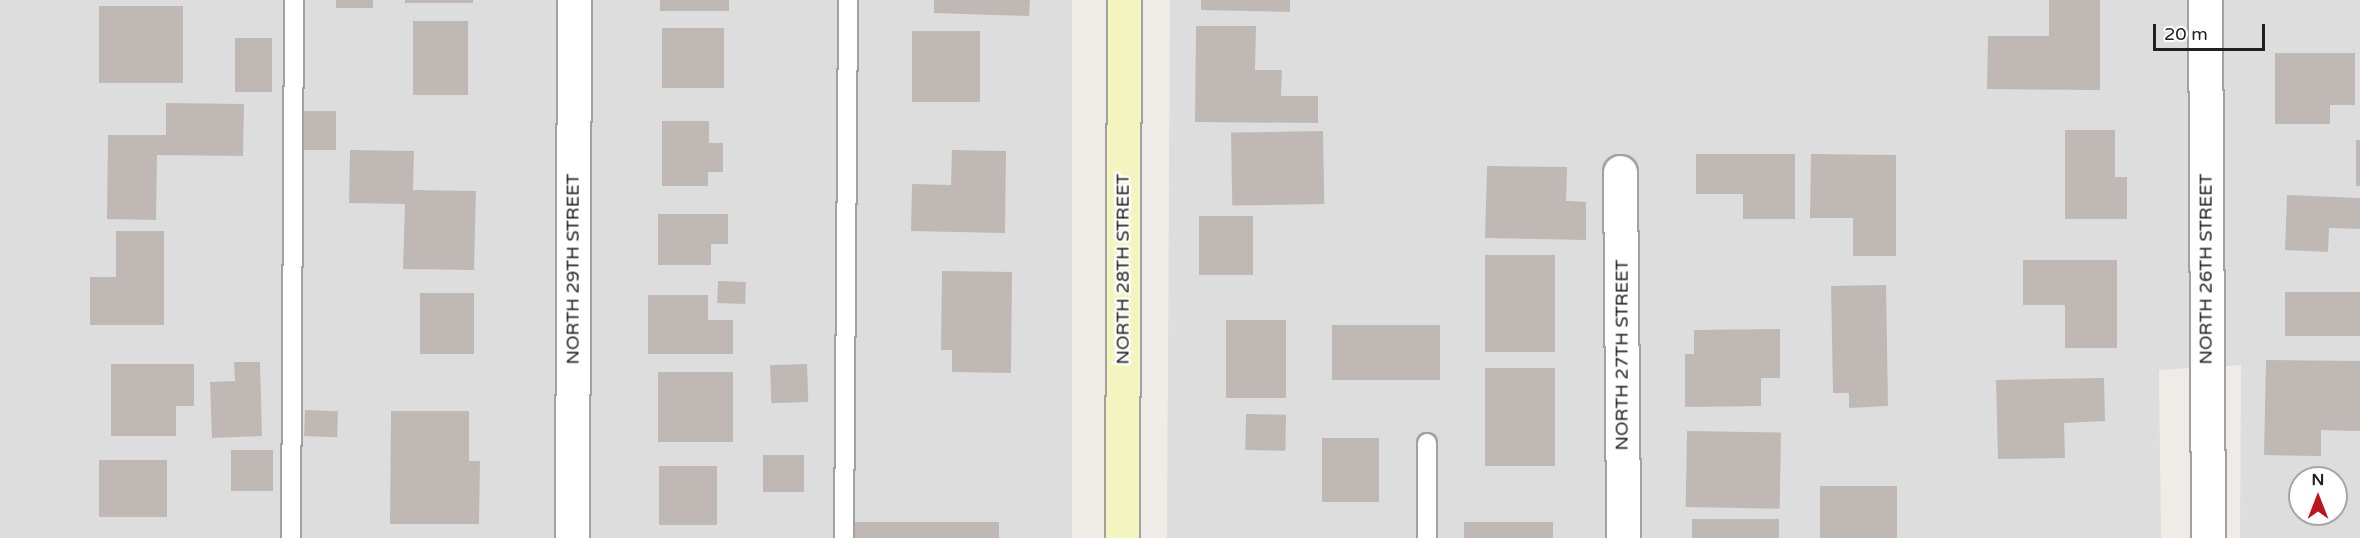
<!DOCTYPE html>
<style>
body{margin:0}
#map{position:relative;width:2360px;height:538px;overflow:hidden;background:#efece7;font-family:"Varela Round",sans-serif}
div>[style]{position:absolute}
.residential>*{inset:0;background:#dedddd;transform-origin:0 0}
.building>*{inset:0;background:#c0b8b4;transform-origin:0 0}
.roads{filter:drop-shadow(2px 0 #a1a1a1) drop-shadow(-2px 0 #a1a1a1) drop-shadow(0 2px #a1a1a1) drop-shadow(0 -2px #a1a1a1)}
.lane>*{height:18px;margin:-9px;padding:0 9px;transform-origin:9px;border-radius:9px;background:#fff}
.street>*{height:33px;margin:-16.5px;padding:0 16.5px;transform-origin:16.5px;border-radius:16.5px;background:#fff}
.secondary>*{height:33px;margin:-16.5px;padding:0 16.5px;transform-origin:16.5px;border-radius:16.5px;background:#f4f4c0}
span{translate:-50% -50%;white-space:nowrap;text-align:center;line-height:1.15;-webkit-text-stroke:5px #fff;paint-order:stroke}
.street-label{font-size:18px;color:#202020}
.north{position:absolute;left:2288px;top:466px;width:60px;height:60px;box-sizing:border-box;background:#fff;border:2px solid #a6a6a6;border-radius:50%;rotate:0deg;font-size:16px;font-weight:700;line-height:24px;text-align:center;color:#202020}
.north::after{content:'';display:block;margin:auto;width:21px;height:27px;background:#bd131b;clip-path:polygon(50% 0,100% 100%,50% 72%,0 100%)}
.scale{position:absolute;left:2153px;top:24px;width:112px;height:27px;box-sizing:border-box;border:3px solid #202020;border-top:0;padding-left:8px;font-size:18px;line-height:21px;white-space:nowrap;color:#202020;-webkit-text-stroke:4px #fff;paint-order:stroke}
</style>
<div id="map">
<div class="residential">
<i style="left:0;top:0;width:1072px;height:538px"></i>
<i style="clip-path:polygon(evenodd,1170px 0,2360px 0,2360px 538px,2240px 538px,2241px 365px,2159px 370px,2161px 538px,1167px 538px,1170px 0,2300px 478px,2336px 478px,2336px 514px,2300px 514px,2300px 478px)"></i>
</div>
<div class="building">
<i style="left:336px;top:0;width:37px;height:8px"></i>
<i style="left:405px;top:0;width:68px;height:3px"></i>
<i style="left:660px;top:0;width:69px;height:11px"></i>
<i style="clip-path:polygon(934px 0,1030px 0,1029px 16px,934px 13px)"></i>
<i style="clip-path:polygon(1201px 0,1290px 0,1290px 12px,1201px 10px)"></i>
<i style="clip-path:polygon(2049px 0,2100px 0,2100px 90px,1987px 89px,1988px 36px,2049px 36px)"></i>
<i style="left:99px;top:6px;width:84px;height:77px"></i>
<i style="left:413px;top:21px;width:55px;height:74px"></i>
<i style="clip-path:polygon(1196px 26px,1256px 26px,1255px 70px,1282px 70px,1281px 96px,1318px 96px,1318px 123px,1195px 122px)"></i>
<i style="left:662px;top:28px;width:62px;height:60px"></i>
<i style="left:912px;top:31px;width:68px;height:71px"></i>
<i style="left:235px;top:38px;width:37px;height:54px"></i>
<i style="clip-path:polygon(2275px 53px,2355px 53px,2355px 105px,2330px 105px,2330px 124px,2275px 124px)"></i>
<i style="clip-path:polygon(166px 103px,244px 104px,243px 156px,157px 155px,156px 220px,107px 219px,108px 135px,166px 135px)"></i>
<i style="left:299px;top:111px;width:37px;height:39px"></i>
<i style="clip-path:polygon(662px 121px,709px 121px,709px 143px,723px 143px,723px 172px,708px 172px,708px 186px,662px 186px)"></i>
<i style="clip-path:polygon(2065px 130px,2115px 130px,2115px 177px,2127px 177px,2127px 219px,2065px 219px)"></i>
<i style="left:1323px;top:131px;width:73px;height:92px;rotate:89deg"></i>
<i style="left:2356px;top:140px;width:4px;height:46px"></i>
<i style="clip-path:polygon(350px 150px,414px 151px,413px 190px,476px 191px,474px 270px,403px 269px,405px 204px,349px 203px)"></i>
<i style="clip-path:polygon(952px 150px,1006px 151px,1005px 233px,911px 231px,912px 184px,951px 185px)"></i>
<i style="clip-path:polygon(1696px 154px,1795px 154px,1795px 219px,1743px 219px,1743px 194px,1696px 194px)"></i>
<i style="clip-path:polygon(1811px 154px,1896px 155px,1896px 256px,1853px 256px,1853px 218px,1810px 218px)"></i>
<i style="clip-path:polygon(1487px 166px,1567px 167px,1566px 201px,1586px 202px,1586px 240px,1485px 238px)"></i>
<i style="clip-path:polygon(2287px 195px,2360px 198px,2360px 229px,2329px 228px,2328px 252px,2285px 250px)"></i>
<i style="clip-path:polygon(658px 214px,728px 214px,728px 244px,711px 244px,711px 265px,658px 265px)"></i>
<i style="left:1199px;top:216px;width:54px;height:59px"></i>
<i style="clip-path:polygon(116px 231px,164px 231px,164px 325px,90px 325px,90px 277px,116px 277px)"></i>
<i style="left:1485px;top:255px;width:70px;height:97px"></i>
<i style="clip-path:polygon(2023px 260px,2117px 260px,2117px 348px,2065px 348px,2065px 305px,2023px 305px)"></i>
<i style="clip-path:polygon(942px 271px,1012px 272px,1011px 373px,952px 372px,952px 350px,941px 350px)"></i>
<i style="left:718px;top:281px;width:28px;height:22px;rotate:2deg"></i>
<i style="clip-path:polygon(1886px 285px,1888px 406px,1849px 408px,1849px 393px,1833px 393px,1831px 286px)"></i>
<i style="left:2285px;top:292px;width:75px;height:44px"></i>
<i style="left:420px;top:293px;width:54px;height:61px"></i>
<i style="clip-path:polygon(648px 295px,708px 295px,708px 320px,733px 320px,733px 354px,648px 354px)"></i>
<i style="left:1226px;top:320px;width:60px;height:78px"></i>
<i style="left:1332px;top:325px;width:108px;height:55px"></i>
<i style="clip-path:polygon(1780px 329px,1780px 378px,1761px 378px,1761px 406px,1685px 407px,1685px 354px,1694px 354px,1694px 330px)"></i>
<i style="clip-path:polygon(2266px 360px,2360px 361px,2360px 431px,2321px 430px,2321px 456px,2264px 455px)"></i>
<i style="clip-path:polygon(234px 362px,260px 362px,262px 436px,212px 438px,210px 382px,235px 381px)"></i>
<i style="clip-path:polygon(111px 364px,194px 364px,194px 406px,176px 406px,176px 436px,111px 436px)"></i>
<i style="left:807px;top:364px;width:38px;height:37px;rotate:88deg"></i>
<i style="left:1485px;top:368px;width:70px;height:98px"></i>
<i style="left:658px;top:372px;width:75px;height:70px"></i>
<i style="clip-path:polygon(2104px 378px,2105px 421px,2064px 423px,2065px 458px,1998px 459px,1996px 380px)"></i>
<i style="left:305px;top:410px;width:33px;height:26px;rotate:2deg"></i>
<i style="clip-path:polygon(391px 411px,469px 411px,469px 461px,480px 461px,479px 524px,390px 524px)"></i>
<i style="left:1246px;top:414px;width:40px;height:36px;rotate:1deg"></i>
<i style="left:1687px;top:431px;width:94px;height:76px;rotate:1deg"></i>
<i style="left:1322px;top:438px;width:57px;height:64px"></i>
<i style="left:231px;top:450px;width:42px;height:41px"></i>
<i style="left:763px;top:455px;width:41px;height:37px"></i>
<i style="left:99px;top:460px;width:68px;height:57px"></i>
<i style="left:659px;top:466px;width:58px;height:59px"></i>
<i style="left:1820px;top:486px;width:77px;height:52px"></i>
<i style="left:1779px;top:519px;width:19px;height:87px;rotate:90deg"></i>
<i style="left:855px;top:522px;width:144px;height:16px"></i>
<i style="left:1464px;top:522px;width:89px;height:16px"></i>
</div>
<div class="roads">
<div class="lane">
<i style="left:291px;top:538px;width:538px;rotate:-89.68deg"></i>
<i style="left:844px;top:538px;width:538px;rotate:-89.57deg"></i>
<i style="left:1427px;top:538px;width:95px;rotate:-90deg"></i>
</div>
<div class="street">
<i style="left:2205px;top:0;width:538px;rotate:89.68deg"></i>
<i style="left:1620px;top:172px;width:366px;rotate:89.5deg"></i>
<i style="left:572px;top:538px;width:538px;rotate:-89.79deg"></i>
</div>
<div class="secondary">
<i style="left:1122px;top:538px;width:538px;rotate:-89.79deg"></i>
</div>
</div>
<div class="street-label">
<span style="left:573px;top:269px;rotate:-90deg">NORTH 29TH STREET</span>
<span style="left:1123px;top:269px;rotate:-90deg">NORTH 28TH STREET</span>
<span style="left:2206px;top:269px;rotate:-90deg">NORTH 26TH STREET</span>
<span style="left:1622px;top:355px;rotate:-90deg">NORTH 27TH STREET</span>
</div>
<div class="north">N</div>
<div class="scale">20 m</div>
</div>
